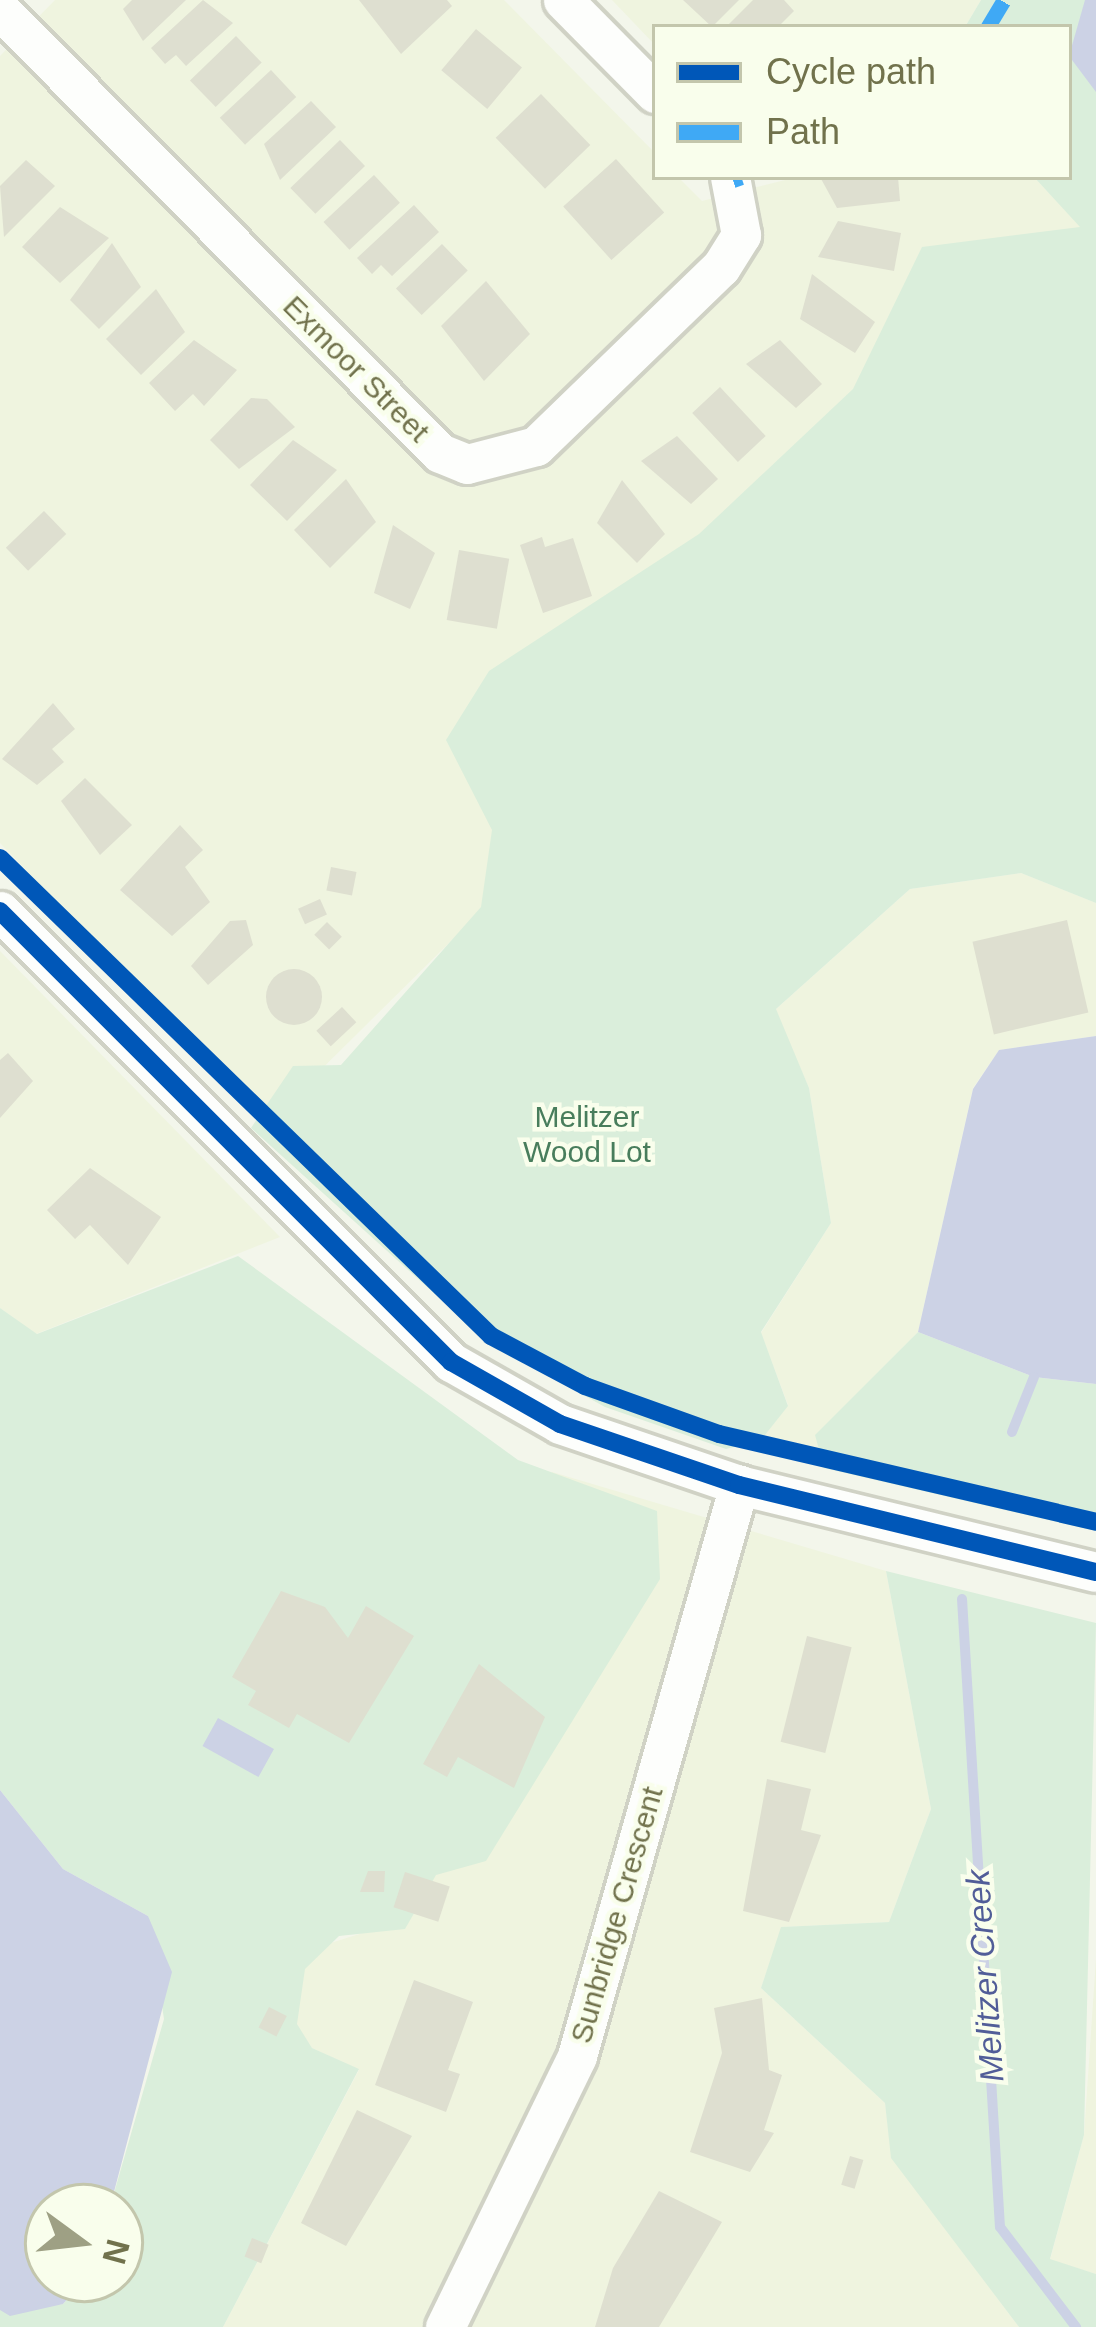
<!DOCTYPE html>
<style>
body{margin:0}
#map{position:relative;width:1096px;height:2327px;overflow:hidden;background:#f3f6eb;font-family:Arial,sans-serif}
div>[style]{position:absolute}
.residential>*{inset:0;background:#eff4df}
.green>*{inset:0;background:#daeedb}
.water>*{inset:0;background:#ccd2e5;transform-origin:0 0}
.stream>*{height:10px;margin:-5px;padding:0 5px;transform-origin:5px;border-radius:5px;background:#ccd2e5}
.building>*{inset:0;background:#dedfd0;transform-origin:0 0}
.round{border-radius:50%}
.roads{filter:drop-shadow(3px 0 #d0d2c5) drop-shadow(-3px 0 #d0d2c5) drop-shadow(0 3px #d0d2c5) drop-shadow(0 -3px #d0d2c5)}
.minor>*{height:39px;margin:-19.5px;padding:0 19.5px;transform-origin:19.5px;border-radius:19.5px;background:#fdfefc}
.quiet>*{height:15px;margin-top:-7.5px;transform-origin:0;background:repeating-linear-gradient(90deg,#3fa9f5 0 30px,transparent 0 45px)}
.cycleway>*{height:18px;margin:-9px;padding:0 9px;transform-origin:9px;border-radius:9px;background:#0057b8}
span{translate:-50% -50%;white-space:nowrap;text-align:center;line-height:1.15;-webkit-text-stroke:9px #f9feec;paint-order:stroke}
.street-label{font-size:30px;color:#71724c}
.park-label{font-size:30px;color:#487d5c}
.water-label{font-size:33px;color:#515d98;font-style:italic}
.legend{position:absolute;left:652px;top:24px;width:420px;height:156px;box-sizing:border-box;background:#f9feec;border:3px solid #c3c6ac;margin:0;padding:15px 21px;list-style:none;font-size:36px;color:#71724c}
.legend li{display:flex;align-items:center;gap:24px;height:60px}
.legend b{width:60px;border:3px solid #c3c6ac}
.north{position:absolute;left:24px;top:2183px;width:120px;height:120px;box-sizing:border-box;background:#f9feec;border:3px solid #c3c6ac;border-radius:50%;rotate:105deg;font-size:33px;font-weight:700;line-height:48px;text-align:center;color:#71724c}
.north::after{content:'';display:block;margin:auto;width:42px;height:54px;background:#9ea084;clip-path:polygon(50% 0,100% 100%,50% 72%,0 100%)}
</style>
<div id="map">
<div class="residential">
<i style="clip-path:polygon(55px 0,504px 0,655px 153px,655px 177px,678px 177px,702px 201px,797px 177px,1034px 177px,1081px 227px,543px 850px,268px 1122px,0 843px,0 56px)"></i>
<i style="clip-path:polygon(612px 0,981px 0,965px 27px,655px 27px,655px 45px)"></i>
<i style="clip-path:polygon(1021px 873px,1096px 903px,1096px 1036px,999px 1050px,973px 1088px,918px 1332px,816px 1435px,820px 1453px,761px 1440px,788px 1405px,761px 1333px,831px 1223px,809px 1088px,775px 1010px,910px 889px)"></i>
<i style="clip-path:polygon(0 951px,280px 1237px,36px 1334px,0 1308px)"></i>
<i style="clip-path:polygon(552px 1472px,886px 1571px,931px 1809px,889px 1922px,782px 1927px,761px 1988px,885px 2103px,892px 2158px,1019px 2327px,223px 2327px,359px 2070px,312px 2048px,296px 2024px,304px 1969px,321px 1946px,369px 1931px)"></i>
<i style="clip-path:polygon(1096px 1959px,1096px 2274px,1050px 2260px,1084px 2135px)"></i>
</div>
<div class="green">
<i style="clip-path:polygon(981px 0,1096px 0,1096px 903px,1021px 873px,910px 889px,776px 1009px,809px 1088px,831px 1223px,761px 1332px,788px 1406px,761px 1440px,726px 1449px,605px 1407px,489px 1343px,251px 1128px,293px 1066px,341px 1065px,481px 907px,492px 830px,446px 740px,489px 671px,699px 534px,853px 389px,922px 247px,1080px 227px,1034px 177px,1069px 177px,1069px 27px,965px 27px)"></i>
<i style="clip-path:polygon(238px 1256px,518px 1460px,657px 1511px,660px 1579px,486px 1861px,436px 1875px,405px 1929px,339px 1936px,305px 1969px,297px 2024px,312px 2048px,359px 2069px,223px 2327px,0 2327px,0 2310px,63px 2304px,85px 2279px,120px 2279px,120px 2207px,110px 2207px,164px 2019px,148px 1916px,63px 1869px,0 1790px,0 1308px,37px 1334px)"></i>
<i style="clip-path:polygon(918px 1332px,1034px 1377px,1096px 1384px,1096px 1531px,824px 1468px,815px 1435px)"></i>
<i style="clip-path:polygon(886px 1571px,1096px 1623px,1084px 2135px,1050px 2259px,1096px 2274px,1096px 2327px,1019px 2327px,891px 2158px,885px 2103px,761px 1988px,781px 1927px,889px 1922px,931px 1809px)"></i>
</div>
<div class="water">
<i style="clip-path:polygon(1085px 0,1096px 0,1096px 92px,1069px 56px)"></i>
<i style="clip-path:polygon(1096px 1036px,1096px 1384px,1034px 1377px,918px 1332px,973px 1089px,999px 1050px)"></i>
<i style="left:218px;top:1718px;width:64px;height:32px;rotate:29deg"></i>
<i style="clip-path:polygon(0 1790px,63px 1869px,148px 1916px,172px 1972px,110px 2207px,48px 2207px,48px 2279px,85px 2279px,63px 2304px,10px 2316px,0 2310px)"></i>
</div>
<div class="stream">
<i style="left:1012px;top:1432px;width:59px;rotate:-68.2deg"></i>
<i style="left:962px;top:1599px;width:629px;rotate:86.54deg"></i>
<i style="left:1000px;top:2227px;width:126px;rotate:52.8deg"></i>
</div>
<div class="building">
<i style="clip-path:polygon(132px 0,186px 0,143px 41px,123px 9px)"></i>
<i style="clip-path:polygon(203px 0,233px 23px,186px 66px,176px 55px,165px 64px,151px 48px)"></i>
<i style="clip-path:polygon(359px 0,447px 0,452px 6px,401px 54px)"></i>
<i style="clip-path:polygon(683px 0,739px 0,712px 27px)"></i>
<i style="clip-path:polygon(753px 0,784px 0,794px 11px,778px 27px,726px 27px)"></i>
<i style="left:476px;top:29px;width:60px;height:54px;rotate:40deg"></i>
<i style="left:236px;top:36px;width:37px;height:64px;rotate:46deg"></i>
<i style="left:271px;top:70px;width:37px;height:70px;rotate:47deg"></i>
<i style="left:541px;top:94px;width:71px;height:63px;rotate:46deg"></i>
<i style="clip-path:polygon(311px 101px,336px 127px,280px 180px,264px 144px)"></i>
<i style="left:340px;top:140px;width:36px;height:69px;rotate:46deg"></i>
<i style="left:616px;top:159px;width:72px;height:71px;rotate:48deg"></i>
<i style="clip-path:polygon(26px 160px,55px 186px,4px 237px,0 186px)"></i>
<i style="left:374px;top:175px;width:38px;height:69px;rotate:47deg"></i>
<i style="clip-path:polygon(820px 177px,898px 177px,900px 201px,837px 208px)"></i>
<i style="clip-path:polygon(414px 205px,439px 232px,392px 276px,381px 265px,372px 274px,357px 258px)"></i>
<i style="clip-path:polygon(60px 207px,109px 238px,60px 283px,22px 247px)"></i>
<i style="clip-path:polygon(838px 221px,901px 233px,894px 271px,818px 257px)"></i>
<i style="clip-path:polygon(112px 243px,141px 287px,99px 329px,70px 300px)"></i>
<i style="left:442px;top:244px;width:37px;height:64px;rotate:46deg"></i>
<i style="clip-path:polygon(812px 274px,875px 322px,855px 353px,800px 319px)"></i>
<i style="clip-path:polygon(486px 281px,530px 334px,484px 381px,441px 326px)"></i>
<i style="clip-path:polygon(156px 289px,185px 332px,141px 375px,106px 339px)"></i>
<i style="clip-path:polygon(194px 340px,237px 370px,204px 406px,193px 394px,175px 411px,149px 383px)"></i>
<i style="clip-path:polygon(780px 340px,822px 384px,796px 408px,746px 364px)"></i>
<i style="left:720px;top:387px;width:67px;height:38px;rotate:47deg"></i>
<i style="clip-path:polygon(251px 398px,267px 399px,295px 427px,239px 469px,210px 440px)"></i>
<i style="clip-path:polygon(677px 436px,718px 479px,691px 504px,641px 461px)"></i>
<i style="clip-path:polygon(293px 440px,337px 470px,287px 521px,250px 485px)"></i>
<i style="clip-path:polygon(346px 479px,376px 522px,330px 568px,294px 530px)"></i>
<i style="clip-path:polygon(622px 480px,665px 534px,637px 563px,597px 523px)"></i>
<i style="left:44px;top:511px;width:32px;height:53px;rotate:46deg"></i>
<i style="clip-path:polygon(393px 525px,435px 553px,410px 609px,374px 593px)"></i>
<i style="clip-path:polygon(542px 537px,545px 547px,573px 538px,592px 596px,543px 613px,520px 545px)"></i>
<i style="left:459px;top:550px;width:51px;height:71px;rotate:10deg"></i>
<i style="clip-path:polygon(53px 703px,75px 729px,52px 749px,64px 762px,37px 785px,2px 759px)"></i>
<i style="clip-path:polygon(85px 778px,132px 825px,100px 855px,61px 801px)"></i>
<i style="clip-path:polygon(180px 825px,203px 850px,185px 867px,210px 902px,172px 936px,120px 890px)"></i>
<i style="left:331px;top:867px;width:26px;height:24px;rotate:11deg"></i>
<i style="left:320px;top:899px;width:17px;height:24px;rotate:66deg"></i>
<i style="clip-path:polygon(246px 920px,253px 945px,208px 985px,191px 966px,230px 921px)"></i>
<i style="left:1067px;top:920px;width:95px;height:97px;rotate:77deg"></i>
<i style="left:327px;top:922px;width:21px;height:18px;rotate:45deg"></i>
<i class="round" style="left:266px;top:969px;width:56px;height:56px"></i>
<i style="left:342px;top:1007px;width:21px;height:35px;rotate:47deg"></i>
<i style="clip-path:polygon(8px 1053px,33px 1081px,0 1118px,0 1060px)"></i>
<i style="clip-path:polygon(90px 1168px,161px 1217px,128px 1265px,90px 1225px,75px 1239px,47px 1210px)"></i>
<i style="clip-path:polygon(281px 1591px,325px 1607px,348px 1638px,366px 1606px,414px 1636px,349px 1743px,297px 1714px,289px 1728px,248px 1705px,256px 1691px,232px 1677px)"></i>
<i style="left:807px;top:1636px;width:46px;height:109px;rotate:14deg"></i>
<i style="clip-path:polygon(479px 1664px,545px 1717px,514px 1788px,458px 1757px,447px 1777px,423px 1764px)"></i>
<i style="clip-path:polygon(767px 1779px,811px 1789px,801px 1830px,821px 1835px,789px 1922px,743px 1911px)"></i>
<i style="clip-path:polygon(368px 1871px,385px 1871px,384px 1892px,360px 1892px)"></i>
<i style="left:405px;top:1872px;width:47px;height:37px;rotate:18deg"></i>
<i style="clip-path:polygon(414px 1980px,473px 2002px,448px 2070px,460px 2074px,446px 2112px,375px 2085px)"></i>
<i style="clip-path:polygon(762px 1998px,769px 2070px,782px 2075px,764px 2130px,774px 2133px,750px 2172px,690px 2152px,722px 2053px,714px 2008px)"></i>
<i style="left:269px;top:2007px;width:20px;height:23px;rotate:27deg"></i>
<i style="clip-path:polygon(357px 2110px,412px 2136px,346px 2246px,301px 2223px)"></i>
<i style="left:850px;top:2156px;width:14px;height:30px;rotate:17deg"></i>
<i style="clip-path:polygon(659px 2191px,722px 2222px,659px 2327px,595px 2327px,613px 2268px)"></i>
<i style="left:252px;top:2238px;width:18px;height:20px;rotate:22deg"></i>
</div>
<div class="roads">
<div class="minor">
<i style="left:563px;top:0;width:131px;rotate:45.3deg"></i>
<i style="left:0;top:10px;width:624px;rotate:45.19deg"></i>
<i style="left:440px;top:453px;width:29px;rotate:22deg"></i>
<i style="left:467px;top:464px;width:71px;rotate:-14.6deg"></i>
<i style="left:536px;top:446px;width:257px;rotate:-44.1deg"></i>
<i style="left:721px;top:267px;width:38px;rotate:-58deg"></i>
<i style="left:741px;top:235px;width:59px;rotate:-100.7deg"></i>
<i style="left:0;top:911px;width:638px;rotate:45deg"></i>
<i style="left:451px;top:1362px;width:125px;rotate:29.6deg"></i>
<i style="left:560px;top:1424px;width:189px;rotate:18.8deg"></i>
<i style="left:739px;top:1485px;width:367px;rotate:13.7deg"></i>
<i style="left:445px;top:2327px;width:301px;rotate:-64deg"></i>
<i style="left:577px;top:2056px;width:594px;rotate:-74.16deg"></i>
</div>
</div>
<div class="quiet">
<i style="left:988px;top:27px;width:31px;rotate:-59deg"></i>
<i style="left:733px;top:180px;width:9px;rotate:-18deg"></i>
</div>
<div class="cycleway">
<i style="left:0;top:858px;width:685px;rotate:44.23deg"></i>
<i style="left:491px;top:1336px;width:106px;rotate:28deg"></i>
<i style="left:585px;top:1386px;width:142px;rotate:19.7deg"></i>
<i style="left:719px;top:1434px;width:387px;rotate:13.1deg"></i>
<i style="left:0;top:911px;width:638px;rotate:45deg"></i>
<i style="left:451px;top:1362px;width:125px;rotate:29.6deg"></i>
<i style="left:560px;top:1424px;width:189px;rotate:18.8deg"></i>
<i style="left:739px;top:1485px;width:367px;rotate:13.7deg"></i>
</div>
<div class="street-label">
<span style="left:356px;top:369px;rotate:45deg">Exmoor Street</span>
<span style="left:617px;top:1915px;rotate:-74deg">Sunbridge Crescent</span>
</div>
<div class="park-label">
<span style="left:587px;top:1134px">Melitzer<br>Wood Lot</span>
</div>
<div class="water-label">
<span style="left:985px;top:1976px;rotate:-94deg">Melitzer Creek</span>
</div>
<ul class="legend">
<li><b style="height:15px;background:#0057b8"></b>Cycle path</li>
<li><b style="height:15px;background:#3fa9f5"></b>Path</li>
</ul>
<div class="north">N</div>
</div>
